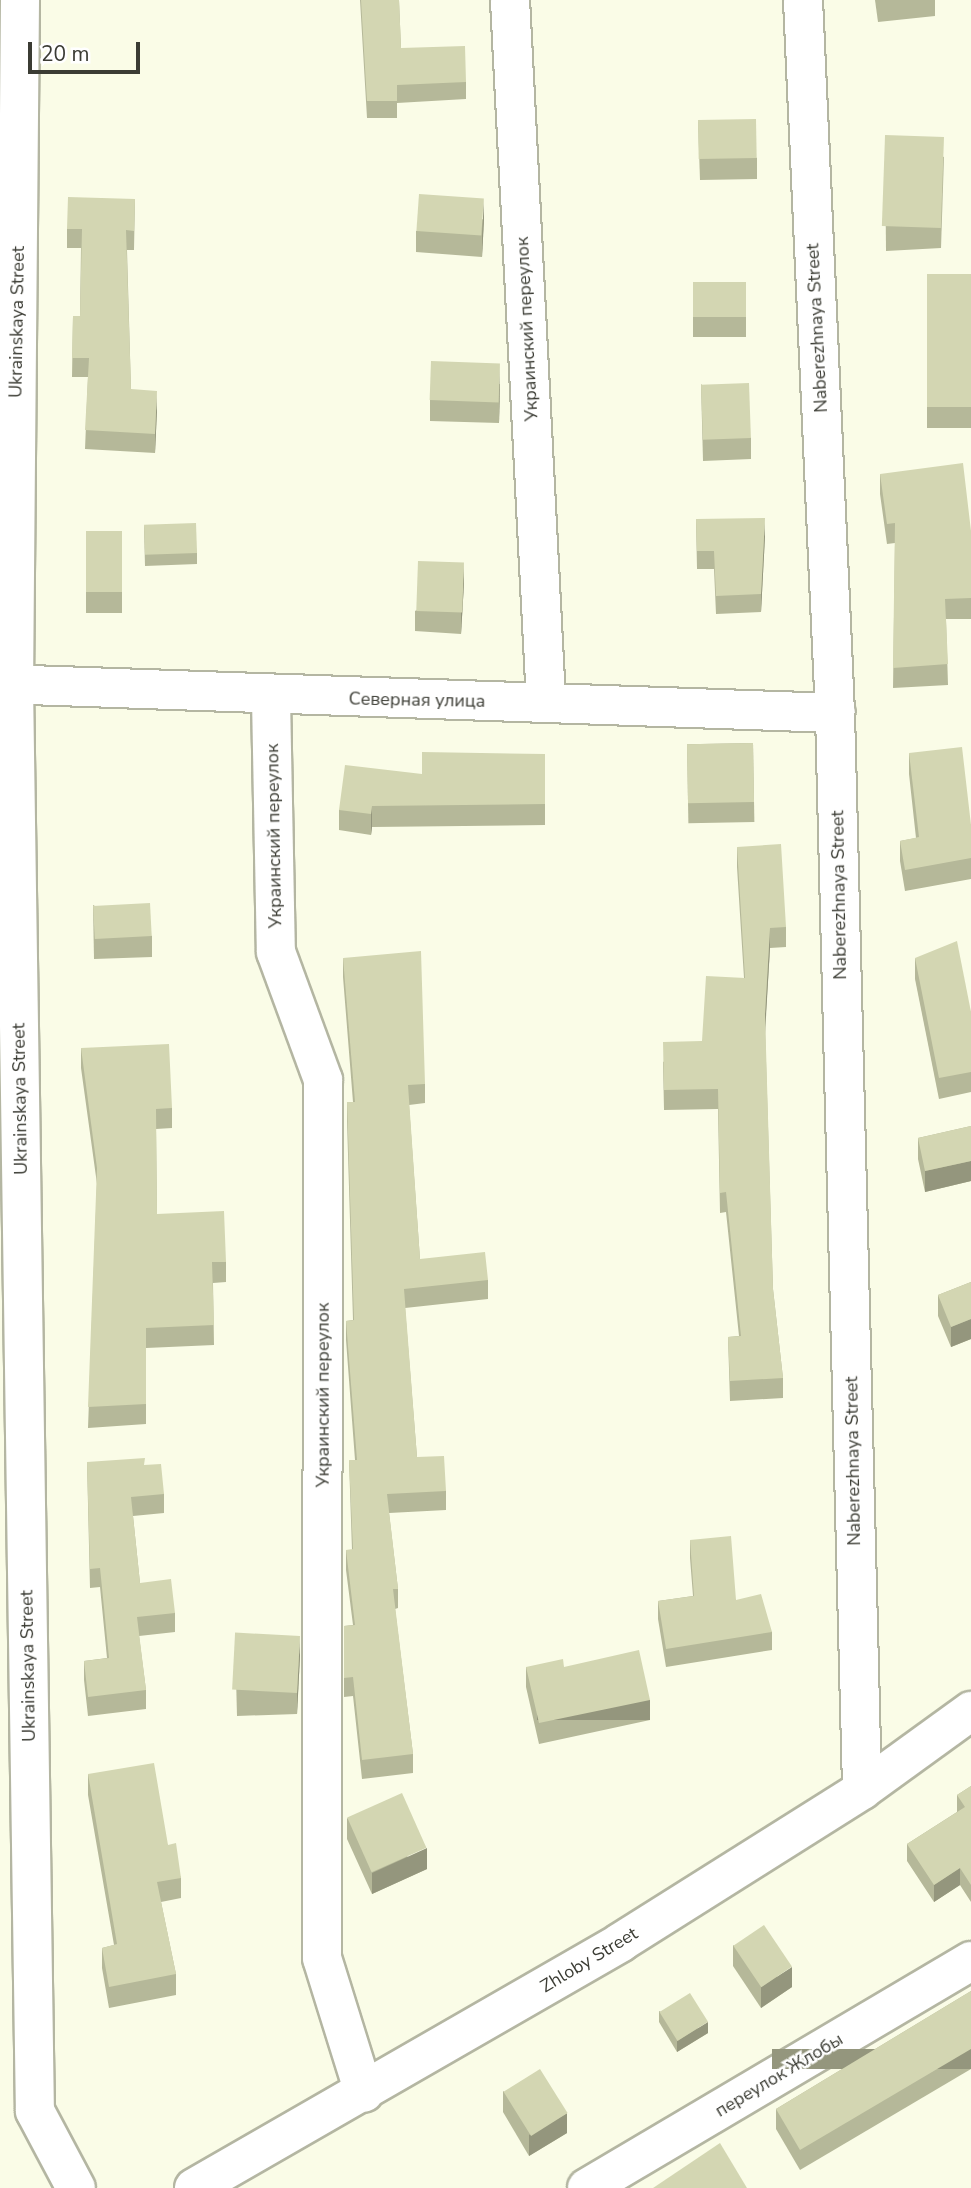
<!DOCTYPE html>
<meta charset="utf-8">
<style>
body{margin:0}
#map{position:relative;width:971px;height:2188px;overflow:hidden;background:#fafce7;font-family:"Nunito Sans",sans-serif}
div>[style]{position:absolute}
.roads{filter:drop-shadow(2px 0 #b4b6a2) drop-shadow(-2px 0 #b4b6a2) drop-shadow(0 2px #b4b6a2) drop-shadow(0 -2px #b4b6a2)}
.minor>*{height:38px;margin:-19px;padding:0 19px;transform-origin:19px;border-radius:19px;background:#fff}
.wall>*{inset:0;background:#b5b899;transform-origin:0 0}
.shaded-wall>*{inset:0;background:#94967d;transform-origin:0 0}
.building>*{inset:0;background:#d3d6b2;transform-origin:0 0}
span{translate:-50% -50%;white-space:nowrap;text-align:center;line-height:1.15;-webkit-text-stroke:5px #fff;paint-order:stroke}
.street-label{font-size:18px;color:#3b3c34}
.scale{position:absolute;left:28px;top:42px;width:112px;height:32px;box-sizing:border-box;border:4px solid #3b3c34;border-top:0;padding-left:9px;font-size:21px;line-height:24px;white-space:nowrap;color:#3b3c34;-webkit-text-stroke:5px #fff;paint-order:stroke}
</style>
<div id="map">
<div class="roads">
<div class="minor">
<i style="left:20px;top:0;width:685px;rotate:90.5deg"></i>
<i style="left:14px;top:685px;width:1426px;rotate:89.16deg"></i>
<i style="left:35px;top:2111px;width:87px;rotate:62deg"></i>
<i style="left:510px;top:0;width:702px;rotate:87.06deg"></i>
<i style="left:803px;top:0;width:714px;rotate:87.43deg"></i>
<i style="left:835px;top:713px;width:1077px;rotate:88.56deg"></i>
<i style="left:0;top:684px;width:836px;rotate:1.99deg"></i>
<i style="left:271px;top:698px;width:254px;rotate:88.9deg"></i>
<i style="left:276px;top:952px;width:136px;rotate:69.8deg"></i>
<i style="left:323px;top:1080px;width:878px;rotate:90.07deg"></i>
<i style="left:322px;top:1958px;width:141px;rotate:72.7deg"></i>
<i style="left:194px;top:2188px;width:493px;rotate:-29.9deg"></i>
<i style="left:621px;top:1942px;width:285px;rotate:-32.2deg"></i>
<i style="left:862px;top:1790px;width:135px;rotate:-35.9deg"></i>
<i style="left:587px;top:2188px;width:446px;rotate:-30.6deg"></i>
</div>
</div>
<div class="wall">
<i style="clip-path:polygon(360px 0,399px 0,401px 48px,466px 82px,466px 99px,397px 103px,397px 118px,367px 118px)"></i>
<i style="clip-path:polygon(875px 0,935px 0,935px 16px,878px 22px)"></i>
<i style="clip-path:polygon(698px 121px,757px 158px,757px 179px,700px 180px)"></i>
<i style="clip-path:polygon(885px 142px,944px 157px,941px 248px,886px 251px)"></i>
<i style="clip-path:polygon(135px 199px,134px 250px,127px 250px,131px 389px,157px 410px,155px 453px,85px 449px,88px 377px,72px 377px,73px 316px,80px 316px,81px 248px,67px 248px,67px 229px)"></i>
<i style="clip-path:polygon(484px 219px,482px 257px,416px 252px,416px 231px)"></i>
<i style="left:971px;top:274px;width:154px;height:44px;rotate:90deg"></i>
<i style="left:746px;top:282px;width:55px;height:53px;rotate:90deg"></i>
<i style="clip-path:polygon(500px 384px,499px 423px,430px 421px,430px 400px)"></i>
<i style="clip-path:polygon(701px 384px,751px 438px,751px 459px,703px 461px)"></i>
<i style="clip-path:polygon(880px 474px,971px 531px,971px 619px,946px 619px,948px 685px,893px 688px,895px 543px,887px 544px,880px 494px)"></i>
<i style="clip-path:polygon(696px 519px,765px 536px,761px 612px,716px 614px,714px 569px,697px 569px)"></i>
<i style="clip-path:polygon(144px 526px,197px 553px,197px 564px,145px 566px)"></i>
<i style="left:86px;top:531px;width:36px;height:82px"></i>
<i style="clip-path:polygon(464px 583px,461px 634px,415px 631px,415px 611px)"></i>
<i style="left:753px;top:743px;width:79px;height:66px;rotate:89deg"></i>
<i style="clip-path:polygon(909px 753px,971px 825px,971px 879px,905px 891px,900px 861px,900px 841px,916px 838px,909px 774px)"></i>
<i style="clip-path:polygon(545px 754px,545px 825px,372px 827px,371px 835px,339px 830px,339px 810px,422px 774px)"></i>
<i style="clip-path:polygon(737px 847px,786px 927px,786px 947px,770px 948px,765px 1028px,773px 1289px,783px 1378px,783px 1398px,730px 1401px,728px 1337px,739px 1336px,726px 1212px,720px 1213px,718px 1109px,664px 1110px,663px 1062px,702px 1041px,744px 978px,737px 867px)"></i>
<i style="clip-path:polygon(93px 905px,152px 936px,152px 957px,94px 959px)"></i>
<i style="clip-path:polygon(343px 958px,425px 1084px,425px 1103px,409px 1105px,420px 1259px,488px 1280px,488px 1299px,405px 1308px,417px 1457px,446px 1491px,446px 1510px,389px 1513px,398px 1589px,398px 1608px,395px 1609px,413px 1754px,413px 1773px,362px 1779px,353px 1696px,344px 1697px,344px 1626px,353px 1625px,346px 1570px,346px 1550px,352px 1550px,349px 1460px,355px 1460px,346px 1340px,346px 1321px,353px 1320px,347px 1121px,347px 1102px,353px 1102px,343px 977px)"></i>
<i style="clip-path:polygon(915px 958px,971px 1012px,971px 1092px,939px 1099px,915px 979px)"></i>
<i style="clip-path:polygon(81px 1048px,172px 1108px,172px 1128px,156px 1129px,157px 1214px,226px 1262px,226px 1282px,213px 1283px,214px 1345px,146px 1348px,146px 1424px,88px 1428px,97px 1184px,81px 1068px)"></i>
<i style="clip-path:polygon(971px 1126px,971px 1181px,925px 1192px,918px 1159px,918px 1138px)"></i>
<i style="clip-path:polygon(971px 1282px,971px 1339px,951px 1347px,938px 1316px,938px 1295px)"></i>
<i style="clip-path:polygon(87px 1462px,145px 1465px,164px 1494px,164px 1513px,133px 1516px,140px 1583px,175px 1613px,175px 1632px,139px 1636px,146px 1690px,146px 1709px,88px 1716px,84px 1680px,84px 1661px,107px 1658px,100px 1587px,90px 1588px)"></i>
<i style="clip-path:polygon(690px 1540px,736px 1600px,772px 1632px,772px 1650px,666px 1667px,658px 1619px,658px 1601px,693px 1596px,690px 1558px)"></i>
<i style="clip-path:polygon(235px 1638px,300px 1656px,297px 1714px,237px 1716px)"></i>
<i style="clip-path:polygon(526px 1667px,564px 1667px,650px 1720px,539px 1744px,526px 1687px)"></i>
<i style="clip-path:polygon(88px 1774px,168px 1845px,181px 1878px,181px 1898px,161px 1902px,176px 1974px,176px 1995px,109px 2008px,102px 1968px,102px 1948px,114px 1945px,88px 1795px)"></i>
<i style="clip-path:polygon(971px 1786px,971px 1902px,960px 1885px,934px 1902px,907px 1861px,907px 1844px,957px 1812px,957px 1795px)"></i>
<i style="clip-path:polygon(347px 1818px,427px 1869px,372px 1894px,347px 1839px)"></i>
<i style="clip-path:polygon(733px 1945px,792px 1987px,761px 2008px,733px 1966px)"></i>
<i style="clip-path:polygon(971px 1991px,971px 2069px,800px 2170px,776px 2129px,776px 2109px)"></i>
<i style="clip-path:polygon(659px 2011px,708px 2033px,677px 2052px,659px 2022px)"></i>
<i style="clip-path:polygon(503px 2091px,567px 2133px,529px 2156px,503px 2112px)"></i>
</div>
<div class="shaded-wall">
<i style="clip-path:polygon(484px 199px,484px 219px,482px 257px,482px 236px)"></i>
<i style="clip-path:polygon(500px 363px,500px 384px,499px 423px,499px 402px)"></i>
<i style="clip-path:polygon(157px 391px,157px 410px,155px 453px,155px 434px)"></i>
<i style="clip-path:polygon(765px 518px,765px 536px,761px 612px,761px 594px)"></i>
<i style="clip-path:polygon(464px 563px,464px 583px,461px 634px,461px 613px)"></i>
<i style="clip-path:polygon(372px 806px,372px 827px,371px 835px,371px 814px)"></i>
<i style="clip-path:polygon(770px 928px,770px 948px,765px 1034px,765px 1014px)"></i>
<i style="clip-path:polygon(971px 1161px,971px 1181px,925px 1192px,925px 1171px)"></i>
<i style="clip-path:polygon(971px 1319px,971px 1339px,951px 1347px,951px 1327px)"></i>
<i style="clip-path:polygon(300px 1636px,300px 1656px,297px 1714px,297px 1693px)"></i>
<i style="left:650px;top:1700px;width:20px;height:113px;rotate:90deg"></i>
<i style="clip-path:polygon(427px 1848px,427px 1869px,372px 1894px,372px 1873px)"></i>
<i style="clip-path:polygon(960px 1868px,960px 1885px,934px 1902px,934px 1885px)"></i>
<i style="clip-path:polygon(792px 1967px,792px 1987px,761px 2008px,761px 1987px)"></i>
<i style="clip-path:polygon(708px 2022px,708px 2033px,677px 2052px,677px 2041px)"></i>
<i style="left:971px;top:2049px;width:20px;height:199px;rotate:90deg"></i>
<i style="clip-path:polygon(567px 2113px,567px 2133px,529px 2156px,529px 2135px)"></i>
</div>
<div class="building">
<i style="clip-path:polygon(361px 0,399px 0,401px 48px,465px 46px,466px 82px,397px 85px,397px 101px,367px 101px)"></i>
<i style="left:756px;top:119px;width:39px;height:58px;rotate:89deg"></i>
<i style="left:944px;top:137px;width:91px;height:59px;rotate:92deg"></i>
<i style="left:419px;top:194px;width:65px;height:37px;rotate:4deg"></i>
<i style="clip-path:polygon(68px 197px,135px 199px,134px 231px,126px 230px,131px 389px,157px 391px,155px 434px,85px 430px,89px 358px,72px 358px,73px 316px,80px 316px,82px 229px,67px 229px)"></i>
<i style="left:971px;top:274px;width:133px;height:44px;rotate:90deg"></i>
<i style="left:746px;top:282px;width:35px;height:53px;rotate:90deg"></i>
<i style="left:431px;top:361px;width:69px;height:39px;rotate:2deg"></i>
<i style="left:749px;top:383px;width:55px;height:48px;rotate:88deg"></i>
<i style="clip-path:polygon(963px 463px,971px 531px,971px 598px,945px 599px,948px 664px,893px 668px,895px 523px,887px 524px,880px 474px)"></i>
<i style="clip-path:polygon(765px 518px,761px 594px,716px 596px,714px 551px,697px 551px,696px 519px)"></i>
<i style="left:196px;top:523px;width:30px;height:52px;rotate:88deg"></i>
<i style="left:86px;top:531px;width:36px;height:61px"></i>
<i style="left:418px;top:561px;width:46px;height:50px;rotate:2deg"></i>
<i style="left:753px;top:743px;width:59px;height:66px;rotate:89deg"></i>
<i style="clip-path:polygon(962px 747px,971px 825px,971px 858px,905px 870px,900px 841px,919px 837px,909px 753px)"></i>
<i style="clip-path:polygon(422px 752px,545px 754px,545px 804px,372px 806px,371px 814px,339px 810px,345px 765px,422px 774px)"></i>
<i style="clip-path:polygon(781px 844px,786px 927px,770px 928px,765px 1014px,773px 1289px,783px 1378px,730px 1381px,728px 1337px,741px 1336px,726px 1192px,720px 1193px,718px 1089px,664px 1090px,663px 1042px,702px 1041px,706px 976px,745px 978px,737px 847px)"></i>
<i style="left:150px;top:903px;width:33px;height:57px;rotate:87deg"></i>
<i style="clip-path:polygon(957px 941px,971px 1012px,971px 1072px,939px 1078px,915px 958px)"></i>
<i style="clip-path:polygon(421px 951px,425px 1084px,408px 1085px,420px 1259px,485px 1252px,488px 1280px,404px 1289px,417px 1457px,444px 1456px,446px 1491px,387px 1494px,398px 1589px,393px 1589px,413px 1754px,362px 1760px,353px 1677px,344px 1678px,344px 1626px,355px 1625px,346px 1550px,353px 1549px,349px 1460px,357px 1460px,346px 1321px,354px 1320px,347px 1102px,355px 1102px,343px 958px)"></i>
<i style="clip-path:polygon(169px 1044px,172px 1108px,156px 1109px,157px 1214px,224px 1211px,226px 1262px,212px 1262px,214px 1325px,146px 1328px,146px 1404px,88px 1407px,97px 1168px,81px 1048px)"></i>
<i style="clip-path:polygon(971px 1126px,971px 1161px,925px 1171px,918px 1138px)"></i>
<i style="clip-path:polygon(971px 1282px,971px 1319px,951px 1327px,938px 1295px)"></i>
<i style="clip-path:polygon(145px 1458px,144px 1465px,161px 1464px,164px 1494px,131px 1497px,140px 1583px,171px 1579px,175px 1613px,137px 1617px,146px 1690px,88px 1697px,84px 1661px,109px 1658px,100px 1568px,90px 1569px,87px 1462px)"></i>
<i style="clip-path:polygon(731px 1536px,736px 1600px,761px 1594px,772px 1632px,666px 1649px,658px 1601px,694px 1596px,690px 1540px)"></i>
<i style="left:300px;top:1636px;width:57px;height:65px;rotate:93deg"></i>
<i style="clip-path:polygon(639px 1650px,650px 1700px,539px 1723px,526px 1667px,563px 1659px,564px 1667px)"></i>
<i style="clip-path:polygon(154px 1763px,168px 1845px,176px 1843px,181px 1878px,157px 1882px,176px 1974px,109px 1987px,102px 1948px,117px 1944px,88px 1774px)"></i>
<i style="clip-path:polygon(971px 1786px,971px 1885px,960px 1868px,934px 1885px,907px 1844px,965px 1807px,957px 1795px)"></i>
<i style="left:402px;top:1793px;width:60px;height:60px;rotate:66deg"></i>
<i style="left:764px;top:1925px;width:50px;height:37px;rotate:56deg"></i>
<i style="clip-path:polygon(971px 1991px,971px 2049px,800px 2150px,776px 2109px)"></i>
<i style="left:690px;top:1993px;width:34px;height:36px;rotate:58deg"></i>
<i style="left:540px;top:2069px;width:52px;height:43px;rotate:58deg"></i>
<i style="clip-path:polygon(720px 2143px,747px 2188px,653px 2188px)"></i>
</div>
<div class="street-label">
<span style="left:17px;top:322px;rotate:-89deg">Ukrainskaya Street</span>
<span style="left:817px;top:328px;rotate:-93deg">Naberezhnaya Street</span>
<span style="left:527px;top:329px;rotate:-93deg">Украинский переулок</span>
<span style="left:417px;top:700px;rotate:1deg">Северная улица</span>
<span style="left:274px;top:836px;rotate:-91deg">Украинский переулок</span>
<span style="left:839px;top:895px;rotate:-91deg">Naberezhnaya Street</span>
<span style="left:20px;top:1099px;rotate:-91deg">Ukrainskaya Street</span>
<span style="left:323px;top:1395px;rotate:-90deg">Украинский переулок</span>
<span style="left:853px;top:1461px;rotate:-91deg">Naberezhnaya Street</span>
<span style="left:28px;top:1666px;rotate:-91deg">Ukrainskaya Street</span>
<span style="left:589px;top:1960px;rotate:-31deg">Zhloby Street</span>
<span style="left:779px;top:2075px;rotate:-31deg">переулок Жлобы</span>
</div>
<div class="scale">20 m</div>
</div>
